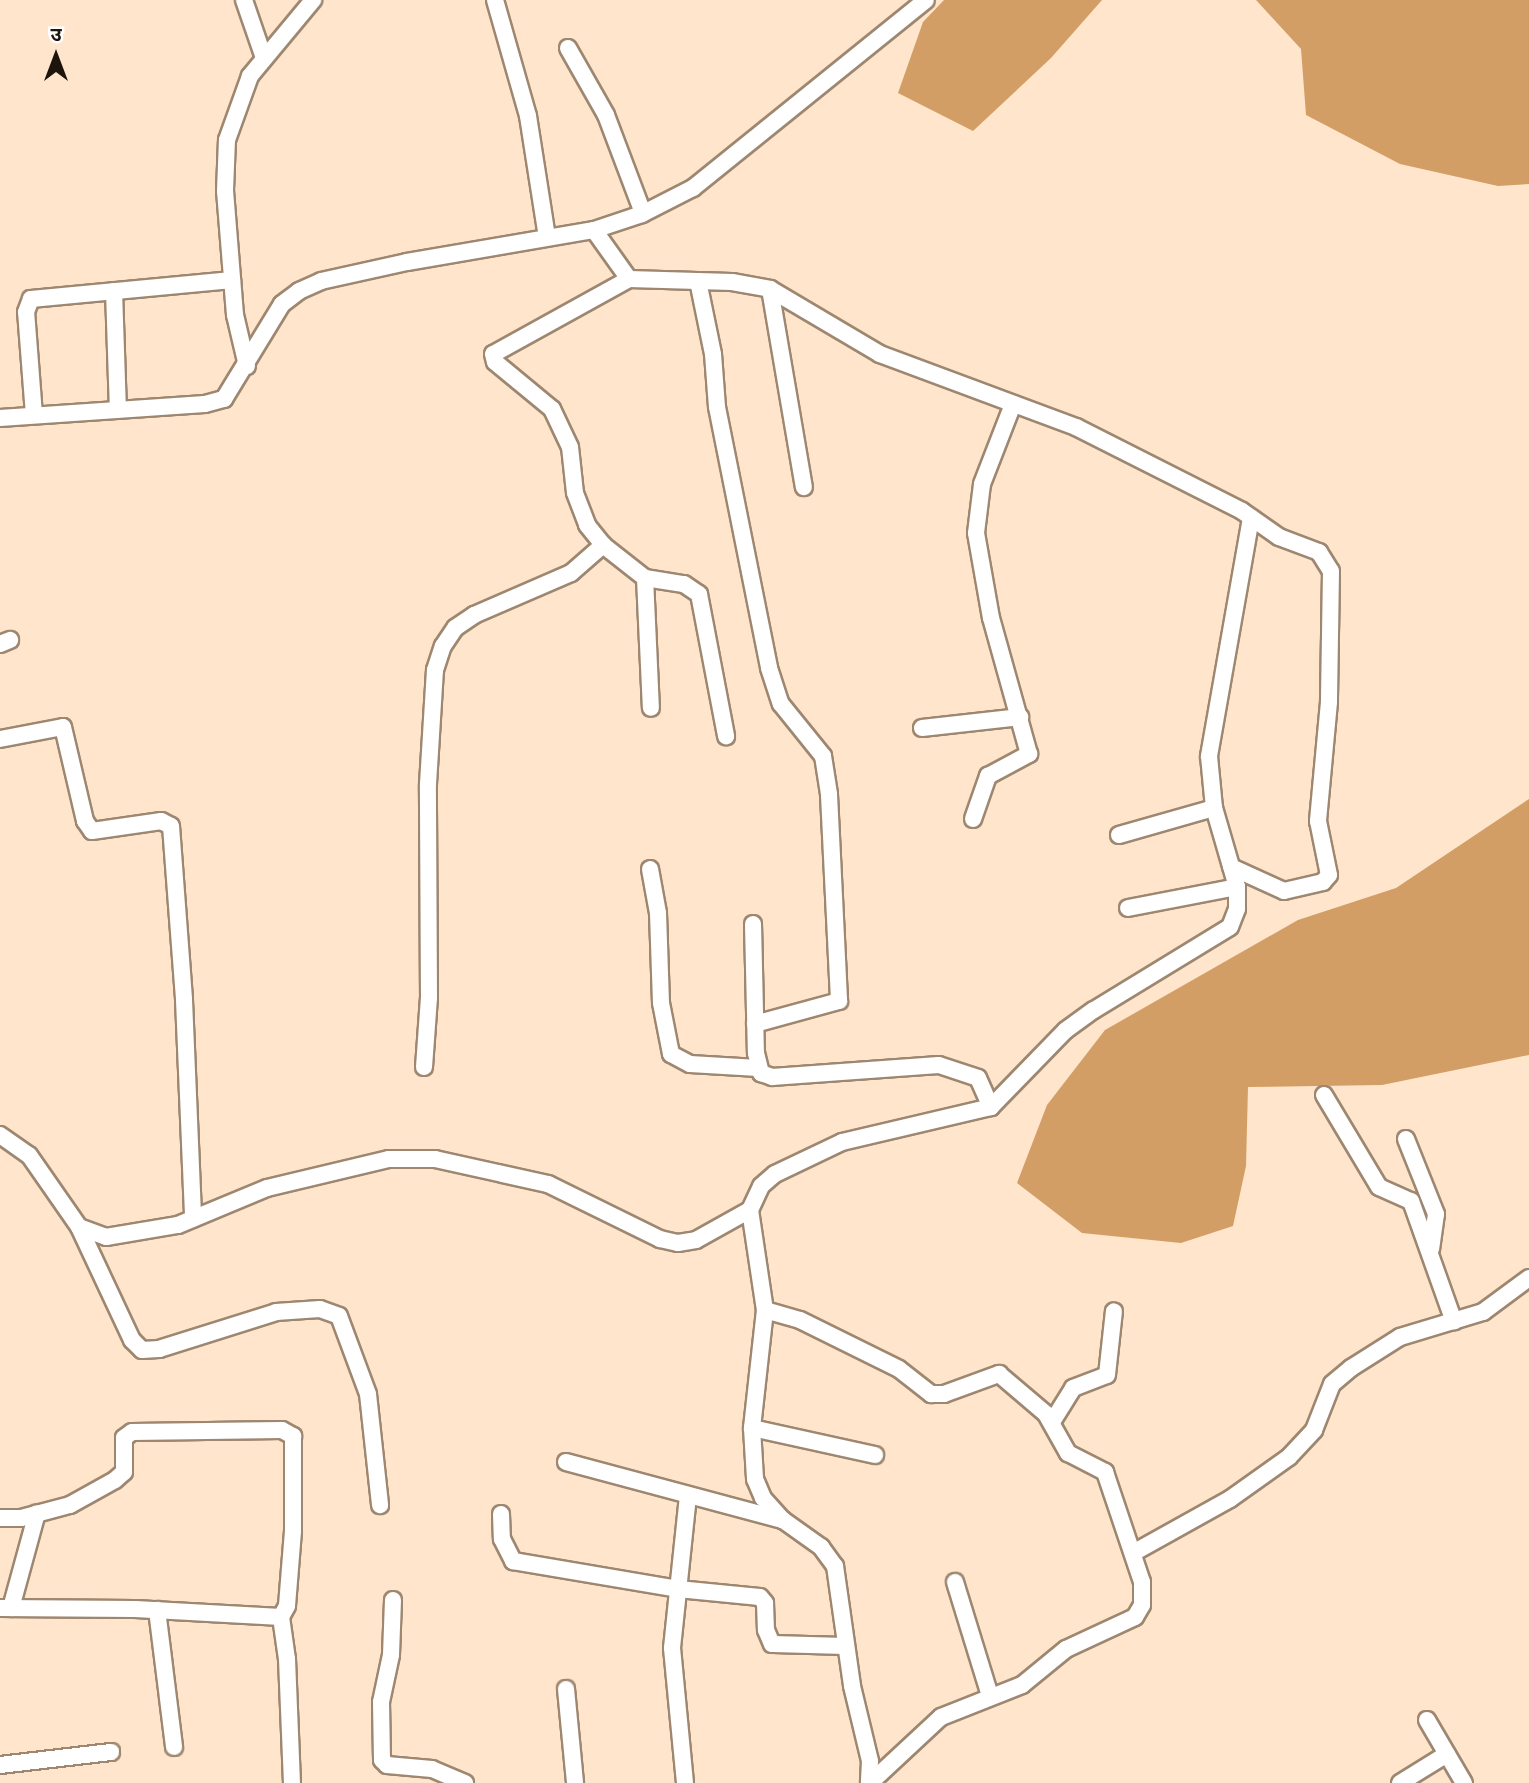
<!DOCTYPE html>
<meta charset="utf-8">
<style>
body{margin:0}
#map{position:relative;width:1529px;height:1783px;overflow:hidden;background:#fee5cc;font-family:"Space Grotesk","Noto Sans Devanagari",sans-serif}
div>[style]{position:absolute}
.forest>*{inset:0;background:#d39e65}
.roads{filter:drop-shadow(2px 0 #9e8770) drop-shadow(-2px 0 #9e8770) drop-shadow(0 2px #9e8770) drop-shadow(0 -2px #9e8770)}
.minor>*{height:16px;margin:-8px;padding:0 8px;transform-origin:8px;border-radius:8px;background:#fff}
span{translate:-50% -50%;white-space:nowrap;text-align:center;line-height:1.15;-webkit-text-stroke:5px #fff;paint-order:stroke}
.north{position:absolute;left:21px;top:21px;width:70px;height:70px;-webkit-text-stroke:5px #fff;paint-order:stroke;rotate:0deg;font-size:19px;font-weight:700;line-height:28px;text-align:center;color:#1d150c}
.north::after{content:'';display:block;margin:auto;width:24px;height:32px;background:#1d150c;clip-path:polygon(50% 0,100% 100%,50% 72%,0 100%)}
</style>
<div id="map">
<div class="forest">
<i style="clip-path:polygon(944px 0,1102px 0,1051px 58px,973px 131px,898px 93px,923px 22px)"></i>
<i style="clip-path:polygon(1256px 0,1529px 0,1529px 184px,1498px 186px,1400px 164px,1306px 115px,1301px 49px)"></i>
<i style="clip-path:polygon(1529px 799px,1529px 1055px,1382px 1085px,1248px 1087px,1246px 1166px,1233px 1226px,1181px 1243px,1082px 1233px,1017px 1183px,1047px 1105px,1105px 1030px,1298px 920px,1396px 888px)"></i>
</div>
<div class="roads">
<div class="minor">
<i style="left:244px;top:0;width:61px;rotate:71deg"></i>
<i style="left:495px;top:0;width:121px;rotate:74.1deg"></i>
<i style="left:528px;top:116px;width:122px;rotate:81.1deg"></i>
<i style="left:568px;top:48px;width:77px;rotate:60.4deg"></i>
<i style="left:606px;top:115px;width:105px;rotate:69.3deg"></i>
<i style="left:594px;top:230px;width:60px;rotate:54.5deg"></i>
<i style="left:629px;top:279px;width:103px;rotate:1.7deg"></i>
<i style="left:732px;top:282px;width:39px;rotate:10deg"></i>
<i style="left:770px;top:289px;width:128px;rotate:30.6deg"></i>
<i style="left:880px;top:354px;width:209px;rotate:20.4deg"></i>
<i style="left:1076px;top:427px;width:186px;rotate:26.8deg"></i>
<i style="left:1242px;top:511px;width:45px;rotate:35.1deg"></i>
<i style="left:1279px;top:537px;width:43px;rotate:20.6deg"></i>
<i style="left:1319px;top:552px;width:22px;rotate:58deg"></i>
<i style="left:1331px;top:571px;width:131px;rotate:90.9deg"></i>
<i style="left:1329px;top:702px;width:120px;rotate:95.3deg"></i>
<i style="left:1318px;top:821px;width:55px;rotate:78.5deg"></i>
<i style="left:1329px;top:875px;width:9px;rotate:131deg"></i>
<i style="left:1323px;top:882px;width:40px;rotate:167deg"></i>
<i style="left:1284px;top:891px;width:58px;rotate:-155.6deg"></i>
<i style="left:629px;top:279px;width:155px;rotate:151.1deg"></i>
<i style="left:493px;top:354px;width:8px;rotate:76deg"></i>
<i style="left:495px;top:362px;width:74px;rotate:39.5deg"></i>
<i style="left:552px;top:409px;width:42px;rotate:64.7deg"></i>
<i style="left:570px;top:447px;width:46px;rotate:83.8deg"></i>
<i style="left:575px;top:493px;width:34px;rotate:69deg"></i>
<i style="left:587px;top:525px;width:26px;rotate:51deg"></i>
<i style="left:603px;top:545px;width:53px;rotate:38.2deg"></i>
<i style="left:645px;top:578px;width:130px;rotate:87.4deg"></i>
<i style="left:698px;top:281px;width:75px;rotate:78.4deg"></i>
<i style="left:713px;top:354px;width:53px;rotate:85.7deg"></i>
<i style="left:717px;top:407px;width:266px;rotate:78.7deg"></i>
<i style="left:769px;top:668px;width:38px;rotate:72deg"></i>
<i style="left:781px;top:704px;width:67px;rotate:51.1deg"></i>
<i style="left:823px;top:756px;width:39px;rotate:81deg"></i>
<i style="left:829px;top:795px;width:206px;rotate:87.2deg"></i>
<i style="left:839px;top:1001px;width:87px;rotate:164.7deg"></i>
<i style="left:770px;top:289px;width:201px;rotate:80.3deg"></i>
<i style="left:114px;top:291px;width:118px;rotate:88.1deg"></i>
<i style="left:247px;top:366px;width:52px;rotate:-103.2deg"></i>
<i style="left:235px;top:315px;width:124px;rotate:-94.6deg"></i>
<i style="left:225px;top:191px;width:51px;rotate:-87.8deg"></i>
<i style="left:227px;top:140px;width:68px;rotate:-70.2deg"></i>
<i style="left:250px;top:76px;width:99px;rotate:-50.3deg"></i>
<i style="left:34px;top:415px;width:103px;rotate:-94.4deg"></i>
<i style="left:26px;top:312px;width:14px;rotate:-69deg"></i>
<i style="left:31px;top:299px;width:202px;rotate:-5.4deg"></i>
<i style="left:0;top:418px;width:205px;rotate:-3.9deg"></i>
<i style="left:205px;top:404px;width:20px;rotate:-15deg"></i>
<i style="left:224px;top:399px;width:111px;rotate:-58.6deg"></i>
<i style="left:282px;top:304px;width:21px;rotate:-37deg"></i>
<i style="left:299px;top:291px;width:24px;rotate:-24deg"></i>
<i style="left:321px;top:281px;width:88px;rotate:-12.5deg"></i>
<i style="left:407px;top:262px;width:190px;rotate:-9.7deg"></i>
<i style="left:594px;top:230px;width:51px;rotate:-18.4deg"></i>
<i style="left:642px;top:214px;width:57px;rotate:-27deg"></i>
<i style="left:693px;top:188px;width:299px;rotate:-38.9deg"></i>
<i style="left:645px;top:578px;width:39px;rotate:9deg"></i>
<i style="left:684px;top:584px;width:18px;rotate:34deg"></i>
<i style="left:699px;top:594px;width:145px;rotate:79.2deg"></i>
<i style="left:0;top:644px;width:11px;rotate:-22deg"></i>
<i style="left:922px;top:728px;width:99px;rotate:-6.4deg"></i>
<i style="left:0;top:739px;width:64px;rotate:-10.8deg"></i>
<i style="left:63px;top:727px;width:97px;rotate:76.8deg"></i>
<i style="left:85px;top:821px;width:12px;rotate:55deg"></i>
<i style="left:92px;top:831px;width:70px;rotate:-8.2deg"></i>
<i style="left:161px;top:821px;width:11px;rotate:27deg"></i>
<i style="left:171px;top:826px;width:174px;rotate:85.7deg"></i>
<i style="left:184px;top:1000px;width:219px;rotate:87.6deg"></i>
<i style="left:973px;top:819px;width:46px;rotate:-70.8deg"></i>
<i style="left:988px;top:776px;width:47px;rotate:-28.2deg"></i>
<i style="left:1029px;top:754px;width:141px;rotate:-105.6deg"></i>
<i style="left:991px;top:618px;width:86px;rotate:-100deg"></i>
<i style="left:976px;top:533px;width:49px;rotate:-83deg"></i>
<i style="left:982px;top:484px;width:86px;rotate:-68.8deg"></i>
<i style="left:1119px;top:835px;width:99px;rotate:-15.9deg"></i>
<i style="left:650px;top:869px;width:45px;rotate:79.7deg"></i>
<i style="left:658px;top:913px;width:90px;rotate:88.1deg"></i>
<i style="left:661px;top:1003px;width:52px;rotate:78.9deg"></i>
<i style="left:671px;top:1054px;width:21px;rotate:28deg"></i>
<i style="left:690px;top:1064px;width:68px;rotate:3.4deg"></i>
<i style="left:1128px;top:908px;width:111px;rotate:-10.9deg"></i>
<i style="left:753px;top:924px;width:129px;rotate:88.7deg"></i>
<i style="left:756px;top:1053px;width:21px;rotate:76deg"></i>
<i style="left:761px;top:1073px;width:12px;rotate:20deg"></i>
<i style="left:772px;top:1077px;width:167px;rotate:-4.1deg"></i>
<i style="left:939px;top:1065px;width:41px;rotate:18.4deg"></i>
<i style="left:978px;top:1078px;width:32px;rotate:66deg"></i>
<i style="left:424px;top:1067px;width:69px;rotate:-85.9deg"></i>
<i style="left:429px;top:998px;width:214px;rotate:-90.3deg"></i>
<i style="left:428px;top:784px;width:114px;rotate:-86.5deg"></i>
<i style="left:435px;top:670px;width:25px;rotate:-72deg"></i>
<i style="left:443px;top:646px;width:22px;rotate:-56deg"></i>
<i style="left:455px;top:628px;width:23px;rotate:-34deg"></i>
<i style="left:474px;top:615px;width:106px;rotate:-23.4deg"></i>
<i style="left:571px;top:573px;width:43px;rotate:-41.2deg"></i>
<i style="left:1324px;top:1095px;width:107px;rotate:59.1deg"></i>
<i style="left:1379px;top:1187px;width:35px;rotate:24deg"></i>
<i style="left:1411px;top:1201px;width:128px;rotate:70.4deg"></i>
<i style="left:0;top:1135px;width:35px;rotate:35deg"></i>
<i style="left:29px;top:1155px;width:88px;rotate:55.2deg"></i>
<i style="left:79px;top:1227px;width:29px;rotate:20deg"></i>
<i style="left:106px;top:1237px;width:73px;rotate:-9.5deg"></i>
<i style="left:178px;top:1225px;width:96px;rotate:-22.6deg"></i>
<i style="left:267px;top:1188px;width:125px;rotate:-13.4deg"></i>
<i style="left:389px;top:1159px;width:46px"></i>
<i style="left:435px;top:1159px;width:116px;rotate:12.5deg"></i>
<i style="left:548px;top:1184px;width:125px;rotate:26.2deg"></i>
<i style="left:660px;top:1239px;width:18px;rotate:13deg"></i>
<i style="left:678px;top:1243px;width:18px;rotate:-9deg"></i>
<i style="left:696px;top:1240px;width:62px;rotate:-29.1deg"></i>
<i style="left:750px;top:1210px;width:101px;rotate:81.5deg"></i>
<i style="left:765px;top:1310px;width:119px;rotate:96.3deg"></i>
<i style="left:752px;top:1428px;width:51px;rotate:86.6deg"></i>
<i style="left:755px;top:1479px;width:21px;rotate:67deg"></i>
<i style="left:763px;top:1498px;width:30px;rotate:48deg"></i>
<i style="left:783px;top:1520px;width:47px;rotate:35.4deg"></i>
<i style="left:821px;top:1547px;width:24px;rotate:54deg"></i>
<i style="left:835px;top:1566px;width:121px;rotate:81.9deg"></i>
<i style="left:852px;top:1686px;width:77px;rotate:76.5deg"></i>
<i style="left:870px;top:1761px;width:22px;rotate:93deg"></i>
<i style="left:1406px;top:1139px;width:81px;rotate:68.2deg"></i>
<i style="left:1436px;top:1214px;width:35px;rotate:98deg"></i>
<i style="left:750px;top:1210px;width:26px;rotate:-65deg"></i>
<i style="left:761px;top:1186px;width:18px;rotate:-41deg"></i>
<i style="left:775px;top:1174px;width:74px;rotate:-25.5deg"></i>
<i style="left:842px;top:1142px;width:153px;rotate:-13.2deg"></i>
<i style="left:991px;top:1107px;width:107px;rotate:-45.8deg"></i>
<i style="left:1066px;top:1030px;width:34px;rotate:-36deg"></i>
<i style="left:1094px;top:1010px;width:159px;rotate:-31.4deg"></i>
<i style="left:1230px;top:927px;width:19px;rotate:-69deg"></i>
<i style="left:1237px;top:909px;width:22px;rotate:-90deg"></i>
<i style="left:1237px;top:887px;width:82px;rotate:-106.2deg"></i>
<i style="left:1214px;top:808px;width:52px;rotate:-95.5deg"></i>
<i style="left:1209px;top:756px;width:242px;rotate:-80deg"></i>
<i style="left:80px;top:1229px;width:123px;rotate:64.9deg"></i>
<i style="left:132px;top:1340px;width:14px;rotate:45deg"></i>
<i style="left:142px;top:1350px;width:17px;rotate:-3deg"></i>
<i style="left:159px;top:1349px;width:123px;rotate:-17.5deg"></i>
<i style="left:276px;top:1312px;width:44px;rotate:-3.9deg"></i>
<i style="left:320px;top:1309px;width:20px;rotate:20deg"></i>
<i style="left:339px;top:1316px;width:83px;rotate:69.6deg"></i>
<i style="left:368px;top:1394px;width:112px;rotate:83.8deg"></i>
<i style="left:765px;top:1310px;width:36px;rotate:16deg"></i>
<i style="left:800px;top:1320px;width:110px;rotate:26.3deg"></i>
<i style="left:899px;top:1369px;width:41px;rotate:38deg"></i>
<i style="left:931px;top:1394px;width:13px"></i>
<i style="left:944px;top:1394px;width:59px;rotate:-20deg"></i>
<i style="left:999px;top:1374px;width:62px;rotate:40.4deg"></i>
<i style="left:1046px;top:1414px;width:45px;rotate:60.6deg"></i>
<i style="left:1068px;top:1453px;width:42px;rotate:27.2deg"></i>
<i style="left:1105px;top:1472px;width:116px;rotate:71.4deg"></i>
<i style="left:1142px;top:1582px;width:23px;rotate:90deg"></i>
<i style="left:1142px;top:1605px;width:14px;rotate:120deg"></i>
<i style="left:1135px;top:1617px;width:76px;rotate:155.1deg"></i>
<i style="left:1066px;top:1649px;width:57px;rotate:140.7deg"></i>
<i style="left:1022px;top:1685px;width:87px;rotate:158.4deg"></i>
<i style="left:941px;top:1717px;width:97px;rotate:137.1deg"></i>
<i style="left:1052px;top:1422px;width:40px;rotate:-58deg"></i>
<i style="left:1073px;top:1388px;width:36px;rotate:-21deg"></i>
<i style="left:1107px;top:1375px;width:64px;rotate:-83.8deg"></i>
<i style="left:752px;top:1428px;width:126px;rotate:12.4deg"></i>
<i style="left:566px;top:1462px;width:225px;rotate:15deg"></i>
<i style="left:501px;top:1514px;width:25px;rotate:88deg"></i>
<i style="left:502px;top:1539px;width:25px;rotate:63deg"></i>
<i style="left:513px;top:1561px;width:167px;rotate:9.6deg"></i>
<i style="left:678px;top:1589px;width:82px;rotate:5.6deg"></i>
<i style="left:760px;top:1597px;width:8px;rotate:50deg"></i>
<i style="left:765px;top:1603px;width:27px;rotate:88deg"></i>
<i style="left:766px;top:1630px;width:15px;rotate:67deg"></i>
<i style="left:772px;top:1644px;width:74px;rotate:1.5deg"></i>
<i style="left:0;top:1518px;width:21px"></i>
<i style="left:21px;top:1518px;width:51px;rotate:-14.9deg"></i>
<i style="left:70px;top:1505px;width:51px;rotate:-29.1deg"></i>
<i style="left:115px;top:1480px;width:12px;rotate:-42deg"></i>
<i style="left:124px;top:1472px;width:34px;rotate:-90deg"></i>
<i style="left:124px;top:1438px;width:10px;rotate:-37deg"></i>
<i style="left:132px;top:1432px;width:150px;rotate:-0.8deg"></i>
<i style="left:282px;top:1430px;width:13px;rotate:29deg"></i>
<i style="left:293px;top:1436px;width:95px;rotate:90deg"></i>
<i style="left:293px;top:1531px;width:75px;rotate:94.6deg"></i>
<i style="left:287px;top:1606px;width:13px;rotate:119deg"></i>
<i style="left:281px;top:1617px;width:146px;rotate:-176.9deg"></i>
<i style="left:135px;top:1609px;width:135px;rotate:-179.6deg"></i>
<i style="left:1133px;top:1553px;width:111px;rotate:-29.1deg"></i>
<i style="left:1230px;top:1499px;width:72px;rotate:-35.4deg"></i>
<i style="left:1289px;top:1457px;width:37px;rotate:-47deg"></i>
<i style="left:1314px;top:1430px;width:49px;rotate:-68.6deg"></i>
<i style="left:1332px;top:1384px;width:25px;rotate:-40deg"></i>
<i style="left:1351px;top:1368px;width:58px;rotate:-32.3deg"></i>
<i style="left:1400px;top:1337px;width:87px;rotate:-16.8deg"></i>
<i style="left:1483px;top:1312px;width:57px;rotate:-36.5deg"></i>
<i style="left:955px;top:1582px;width:119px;rotate:72.9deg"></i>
<i style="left:393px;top:1600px;width:55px;rotate:92.1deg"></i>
<i style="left:391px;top:1655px;width:48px;rotate:102deg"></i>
<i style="left:381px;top:1702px;width:58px;rotate:89deg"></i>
<i style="left:382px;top:1760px;width:7px;rotate:45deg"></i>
<i style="left:387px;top:1765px;width:45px;rotate:5.1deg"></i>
<i style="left:432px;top:1769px;width:36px;rotate:23deg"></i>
<i style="left:11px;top:1608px;width:98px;rotate:-74.7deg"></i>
<i style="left:157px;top:1610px;width:138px;rotate:82.9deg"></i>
<i style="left:281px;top:1617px;width:42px;rotate:81.9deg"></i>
<i style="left:287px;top:1659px;width:124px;rotate:87.7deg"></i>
<i style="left:566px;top:1689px;width:94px;rotate:84.5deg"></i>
<i style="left:1427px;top:1720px;width:73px;rotate:59.6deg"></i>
<i style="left:0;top:1765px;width:112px;rotate:-6.7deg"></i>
<i style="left:685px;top:1783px;width:136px;rotate:-95.5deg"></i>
<i style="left:672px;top:1648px;width:154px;rotate:-84deg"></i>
<i style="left:1400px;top:1783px;width:55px;rotate:-31.7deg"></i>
</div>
</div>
<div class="north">उ</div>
</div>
